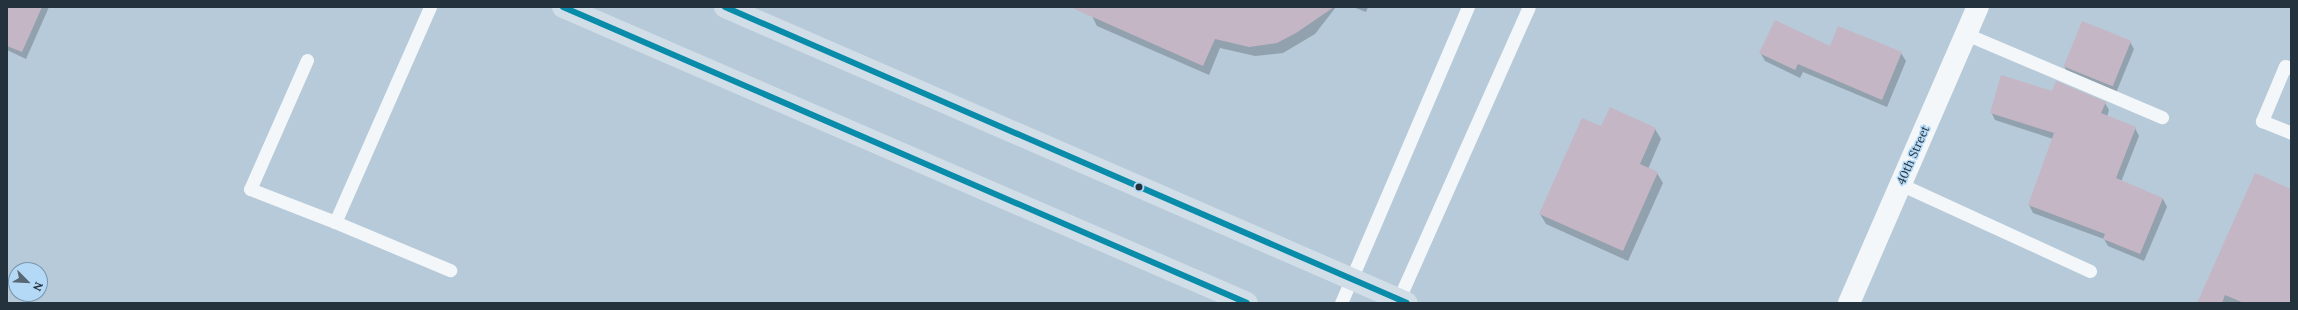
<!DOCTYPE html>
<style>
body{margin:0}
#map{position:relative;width:2298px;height:310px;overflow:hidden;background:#b6cad9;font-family:Lora,serif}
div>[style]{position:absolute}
.shadow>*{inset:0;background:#0003}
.building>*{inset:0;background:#c5b6c5;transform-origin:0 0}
.lane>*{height:13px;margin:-6.5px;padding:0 6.5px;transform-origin:6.5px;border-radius:6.5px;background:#f4f7f9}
.street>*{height:22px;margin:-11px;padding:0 11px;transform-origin:11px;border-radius:11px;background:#f4f7f9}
.highway>*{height:22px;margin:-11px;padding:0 11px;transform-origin:11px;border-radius:11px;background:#d2dee7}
.bus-1>*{height:6px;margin:-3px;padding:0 3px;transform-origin:3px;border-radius:3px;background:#098baa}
.dots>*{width:11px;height:11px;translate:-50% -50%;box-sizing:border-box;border:2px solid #b4d9f6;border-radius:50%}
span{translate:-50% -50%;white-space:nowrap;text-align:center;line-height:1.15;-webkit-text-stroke:3px #b4d9f6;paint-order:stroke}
.street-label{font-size:12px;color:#24323d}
.frame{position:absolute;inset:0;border:8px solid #24323d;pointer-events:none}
.north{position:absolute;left:8px;top:262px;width:40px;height:40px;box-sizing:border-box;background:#b4d9f6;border:1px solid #7a96ac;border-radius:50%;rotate:114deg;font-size:11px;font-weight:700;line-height:16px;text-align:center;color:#24323d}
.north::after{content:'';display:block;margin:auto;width:14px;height:18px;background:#576774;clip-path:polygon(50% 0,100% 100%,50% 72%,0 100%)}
</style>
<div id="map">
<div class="shadow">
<i style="clip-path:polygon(7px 7px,49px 7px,26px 59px,7px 50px)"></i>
<i style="clip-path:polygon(1096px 7px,1336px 7px,1315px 34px,1283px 53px,1255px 56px,1220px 48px,1209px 75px,1097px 26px,1092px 16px)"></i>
<i style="clip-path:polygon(1353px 7px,1368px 7px,1366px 12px)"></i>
<i style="clip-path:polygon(2130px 42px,2134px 49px,2116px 93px,2068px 73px,2064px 66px)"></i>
<i style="clip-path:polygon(1830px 48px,1901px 53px,1906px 61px,1887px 107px,1803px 72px,1800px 78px,1765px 61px,1760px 52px)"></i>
<i style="clip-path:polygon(2053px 93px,2105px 103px,2109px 110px,2107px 117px,2135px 128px,2139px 136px,2121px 182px,2163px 199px,2167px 207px,2144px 261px,2108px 246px,2104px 239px,2033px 213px,2029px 205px,2053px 139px,1995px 120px,1991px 112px)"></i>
<i style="clip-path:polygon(1602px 128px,1655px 129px,1661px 139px,1648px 169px,1657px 173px,1663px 183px,1628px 261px,1546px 224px,1540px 214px)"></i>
<i style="clip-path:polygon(2291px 190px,2291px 303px,2198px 303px)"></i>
</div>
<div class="building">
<i style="clip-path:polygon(7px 7px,42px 7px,22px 52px,7px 46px)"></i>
<i style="clip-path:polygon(1070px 7px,1334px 7px,1296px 33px,1277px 43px,1249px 47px,1215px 39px,1203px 66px)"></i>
<i style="clip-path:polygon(1775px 20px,1830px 46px,1838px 26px,1902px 52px,1882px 100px,1798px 64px,1795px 70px,1759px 53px)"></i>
<i style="left:2082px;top:21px;width:53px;height:49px;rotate:22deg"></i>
<i style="clip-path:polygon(2001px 75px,2052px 91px,2056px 81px,2106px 102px,2101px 113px,2136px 127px,2116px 178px,2163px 198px,2140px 254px,2103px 239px,2105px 234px,2028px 205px,2054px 133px,1990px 113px)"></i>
<i style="clip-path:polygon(1610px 107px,1656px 128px,1640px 164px,1658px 172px,1623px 251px,1539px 214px,1582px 118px,1601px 126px)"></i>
<i style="clip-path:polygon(2255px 173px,2291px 189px,2291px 303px,2244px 303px,2225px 295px,2222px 303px,2197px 303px)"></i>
</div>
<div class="lane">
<i style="left:430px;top:7px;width:235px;rotate:113.8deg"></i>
<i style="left:335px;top:222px;width:125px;rotate:22.7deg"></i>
<i style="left:1966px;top:34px;width:213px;rotate:23deg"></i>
<i style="left:307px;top:60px;width:141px;rotate:113.8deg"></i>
<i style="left:250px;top:189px;width:91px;rotate:21.2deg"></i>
<i style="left:2291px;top:68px;width:6px;rotate:-162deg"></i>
<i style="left:2285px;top:66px;width:60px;rotate:112.7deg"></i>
<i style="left:2262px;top:121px;width:31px;rotate:22deg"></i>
<i style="left:1900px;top:184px;width:209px;rotate:24.6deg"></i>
<i style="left:1341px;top:303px;width:322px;rotate:-66.8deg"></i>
<i style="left:1397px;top:303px;width:324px;rotate:-66deg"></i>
</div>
<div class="street">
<i style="left:1849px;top:303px;width:323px;rotate:-66.5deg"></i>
</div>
<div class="highway">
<i style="left:563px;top:7px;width:745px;rotate:23.4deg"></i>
<i style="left:725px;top:7px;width:743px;rotate:23.46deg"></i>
</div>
<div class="bus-1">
<i style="left:563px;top:7px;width:745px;rotate:23.4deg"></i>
<i style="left:725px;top:7px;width:743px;rotate:23.46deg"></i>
</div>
<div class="dots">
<i style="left:1139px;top:187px;background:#24323d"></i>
</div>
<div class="street-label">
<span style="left:1913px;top:155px;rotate:-66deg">40th Street</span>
</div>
<div class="frame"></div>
<div class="north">N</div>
</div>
